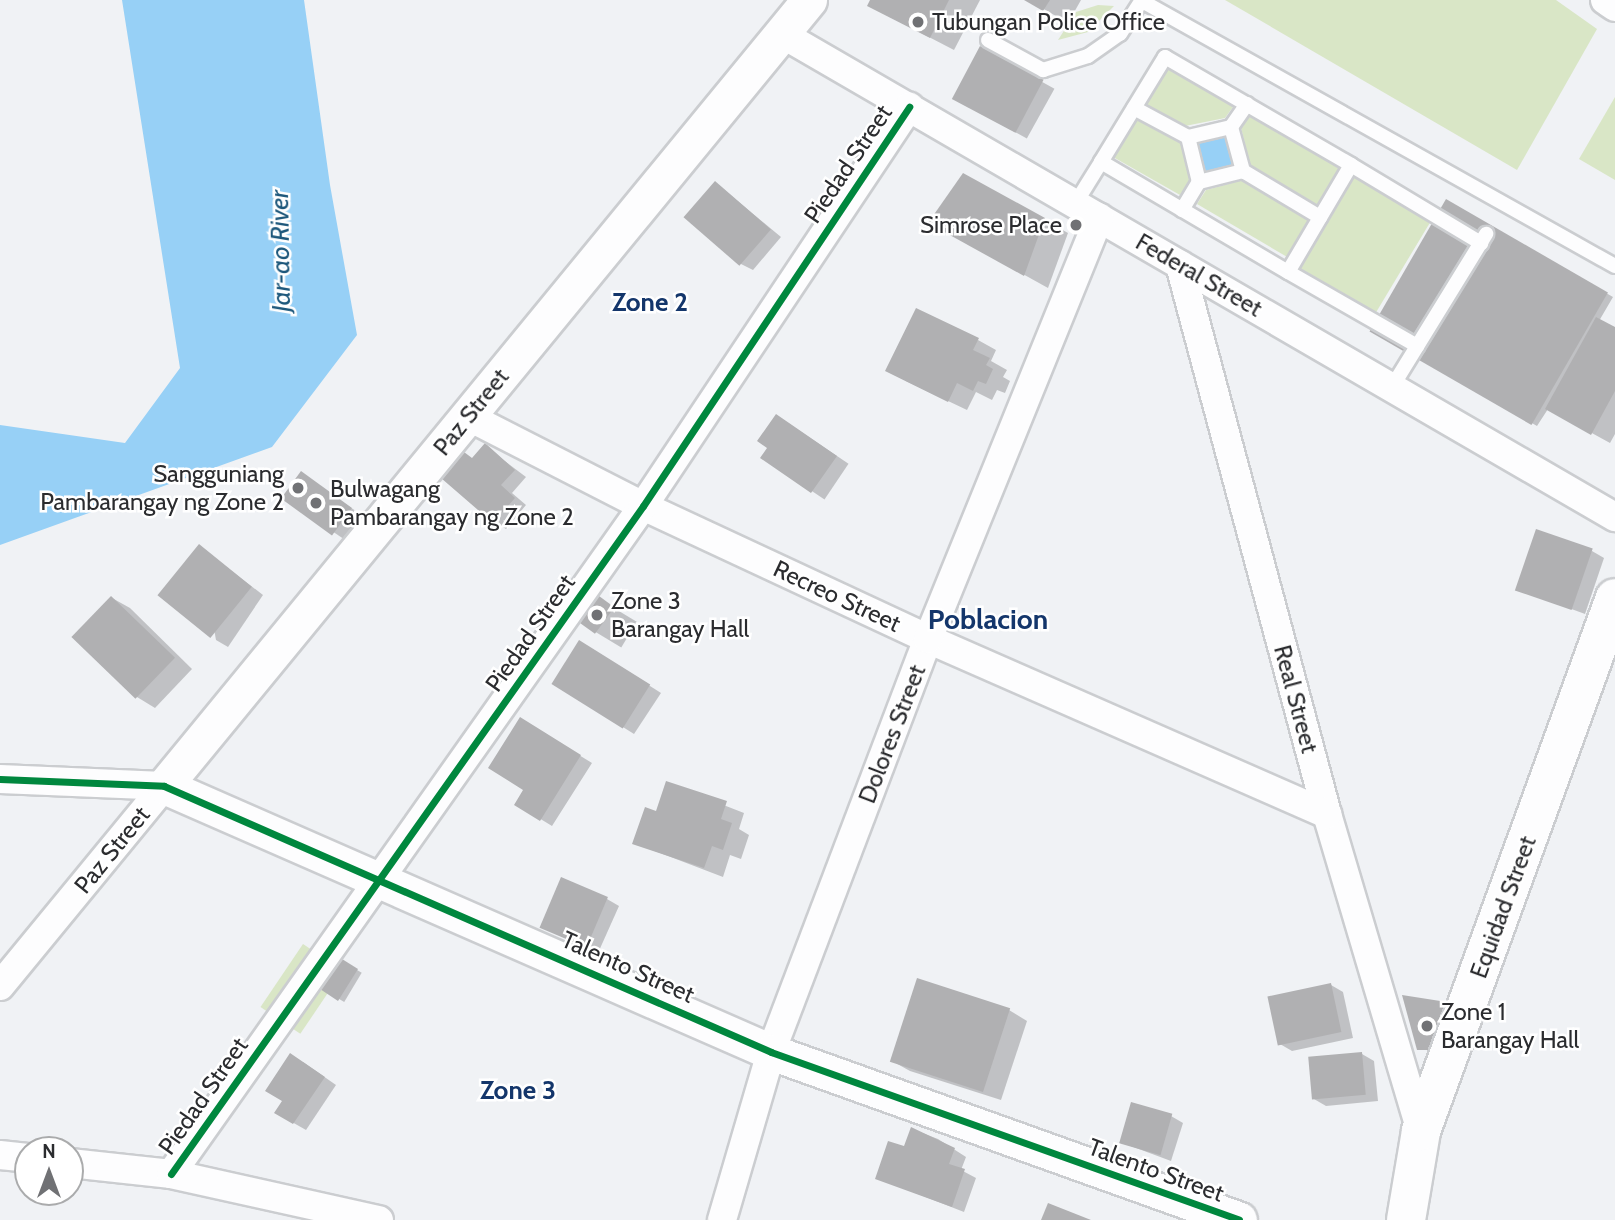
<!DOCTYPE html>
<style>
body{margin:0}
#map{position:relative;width:1615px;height:1220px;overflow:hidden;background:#f0f2f5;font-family:Cabin,sans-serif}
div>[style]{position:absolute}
.green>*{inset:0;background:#d9e6c6;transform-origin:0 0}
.water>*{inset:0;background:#97d0f6;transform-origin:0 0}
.shadow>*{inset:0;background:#0003;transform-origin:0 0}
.building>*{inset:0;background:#b0b0b2;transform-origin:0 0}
.roads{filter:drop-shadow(2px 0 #cbcdd0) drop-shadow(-2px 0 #cbcdd0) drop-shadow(0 2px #cbcdd0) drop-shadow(0 -2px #cbcdd0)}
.service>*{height:14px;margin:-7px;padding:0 7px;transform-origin:7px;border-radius:7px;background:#fdfdfe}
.minor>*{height:28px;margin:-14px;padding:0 14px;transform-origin:14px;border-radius:14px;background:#fdfdfe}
.tertiary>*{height:35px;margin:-17.5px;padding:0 17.5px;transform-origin:17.5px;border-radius:17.5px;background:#fdfdfe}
.secondary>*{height:38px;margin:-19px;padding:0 19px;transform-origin:19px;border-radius:19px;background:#fdfdfe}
.cycleway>*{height:7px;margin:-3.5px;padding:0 3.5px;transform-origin:3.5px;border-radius:3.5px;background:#00873e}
.dots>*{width:19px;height:19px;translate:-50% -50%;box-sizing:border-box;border:4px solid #fff;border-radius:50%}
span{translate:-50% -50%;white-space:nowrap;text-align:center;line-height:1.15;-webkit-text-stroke:5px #fff;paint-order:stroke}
.poi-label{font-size:24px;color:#2b2c2f}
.left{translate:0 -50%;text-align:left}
.right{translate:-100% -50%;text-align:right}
.street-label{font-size:24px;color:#2b2c2f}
.water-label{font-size:26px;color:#1c577b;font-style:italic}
.neighbourhood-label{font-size:26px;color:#14366b;font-weight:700}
.quarter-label{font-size:28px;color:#14366b;font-weight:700}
.north{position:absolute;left:14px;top:1136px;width:70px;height:70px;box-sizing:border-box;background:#fff;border:2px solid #aaabac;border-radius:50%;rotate:0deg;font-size:19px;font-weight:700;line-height:28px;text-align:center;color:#2b2c2f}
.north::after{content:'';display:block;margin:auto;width:24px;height:32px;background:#707174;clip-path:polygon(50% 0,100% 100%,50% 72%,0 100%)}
</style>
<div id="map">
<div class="green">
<i style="clip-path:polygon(1225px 0,1556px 0,1597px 29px,1517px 170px)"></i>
<i style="clip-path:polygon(1098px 5px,1114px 6px,1088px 32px,1058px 40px,1076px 12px)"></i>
<i style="clip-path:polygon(1165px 57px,1238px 100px,1225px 118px,1185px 126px,1138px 101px)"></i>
<i style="clip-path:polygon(1615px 97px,1615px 180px,1579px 159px)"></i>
<i style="clip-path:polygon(1254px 109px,1351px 165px,1324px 212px,1251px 168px,1241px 128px)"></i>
<i style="clip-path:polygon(1130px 114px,1180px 141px,1190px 180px,1180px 195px,1106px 153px)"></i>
<i style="left:1353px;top:172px;width:92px;height:110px;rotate:31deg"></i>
<i style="clip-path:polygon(1243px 180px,1316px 225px,1294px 261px,1197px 204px,1206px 190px)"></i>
<i style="left:303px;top:944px;width:48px;height:76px;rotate:34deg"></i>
</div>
<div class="water">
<i style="clip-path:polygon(122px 0,304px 0,330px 185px,357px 335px,272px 447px,0 545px,0 425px,125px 443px,180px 368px)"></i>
<i style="left:1226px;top:136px;width:30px;height:30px;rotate:75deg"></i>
</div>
<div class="shadow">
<i style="clip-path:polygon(872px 0,980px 0,954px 50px,869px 6px)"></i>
<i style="clip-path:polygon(1028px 0,1081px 0,1068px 23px)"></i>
<i style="left:981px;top:48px;width:84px;height:57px;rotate:29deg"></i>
<i style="clip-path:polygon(964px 175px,1068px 233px,1048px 288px,954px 236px)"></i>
<i style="clip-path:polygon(716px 183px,781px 237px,753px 270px,741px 264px)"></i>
<i style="clip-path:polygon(1447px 201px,1613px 297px,1599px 321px,1615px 329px,1615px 434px,1610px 443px,1548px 409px,1537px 426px,1372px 331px)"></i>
<i style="clip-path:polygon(978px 340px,996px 350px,991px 361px,1007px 370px,1003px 377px,1010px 381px,1005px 393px,997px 390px,992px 400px,976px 392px,967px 410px,906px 381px)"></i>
<i style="left:788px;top:423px;width:73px;height:43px;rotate:34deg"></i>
<i style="clip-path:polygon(485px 446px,526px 477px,512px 493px,526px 505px,506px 529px,494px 522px,473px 459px)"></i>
<i style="left:301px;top:474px;width:88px;height:30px;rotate:34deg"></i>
<i style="clip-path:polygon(199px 546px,263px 595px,228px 647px,216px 640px)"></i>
<i style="clip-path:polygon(1592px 551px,1604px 558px,1585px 614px,1517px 589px)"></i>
<i style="clip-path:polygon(112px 598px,130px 608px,192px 669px,155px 708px,137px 697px)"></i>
<i style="left:599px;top:599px;width:44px;height:30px;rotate:31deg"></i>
<i style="clip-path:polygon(592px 649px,661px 693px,634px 734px,553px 683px)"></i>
<i style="clip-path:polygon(520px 719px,592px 763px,552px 826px,516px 804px,526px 789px)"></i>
<i style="clip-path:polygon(667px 783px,744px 813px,739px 829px,749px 835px,741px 859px,730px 855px,723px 877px,634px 843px,657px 813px)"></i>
<i style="clip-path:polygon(607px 899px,619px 906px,598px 953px,541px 927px)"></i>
<i style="left:342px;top:961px;width:23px;height:34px;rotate:31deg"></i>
<i style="clip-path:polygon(1331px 985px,1343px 992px,1353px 1038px,1292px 1051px,1280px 1044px)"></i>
<i style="clip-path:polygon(1009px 1010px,1027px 1021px,1001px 1100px,910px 1071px,892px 1061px)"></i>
<i style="clip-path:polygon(1362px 1054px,1374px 1061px,1378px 1101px,1326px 1106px,1314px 1099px)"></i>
<i style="clip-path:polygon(303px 1062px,336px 1085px,306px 1130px,276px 1113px)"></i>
<i style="clip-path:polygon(1171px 1116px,1183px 1123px,1171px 1161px,1120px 1142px)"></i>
<i style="clip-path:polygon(912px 1129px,938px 1139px,966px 1157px,961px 1170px,976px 1178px,964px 1212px,877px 1178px,905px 1148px)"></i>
</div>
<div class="building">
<i style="clip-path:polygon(870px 0,949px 0,930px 38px,867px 6px)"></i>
<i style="clip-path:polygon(1024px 0,1050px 0,1043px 11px)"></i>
<i style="left:980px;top:46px;width:72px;height:60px;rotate:28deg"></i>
<i style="clip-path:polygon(963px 173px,1045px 218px,1024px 276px,928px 223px)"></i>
<i style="left:715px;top:181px;width:74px;height:48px;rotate:41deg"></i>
<i style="left:1446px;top:199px;width:187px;height:153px;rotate:30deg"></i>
<i style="clip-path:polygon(916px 308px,979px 338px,973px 350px,990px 358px,986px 365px,993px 369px,986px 384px,978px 381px,973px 391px,957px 383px,948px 402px,885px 371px)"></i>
<i style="clip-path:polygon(1596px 317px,1615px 327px,1615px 391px,1591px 435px,1545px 409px)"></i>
<i style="clip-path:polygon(776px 414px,837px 456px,811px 493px,760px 458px,767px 448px,757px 441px)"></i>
<i style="clip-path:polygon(485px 443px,515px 470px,501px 485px,515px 498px,493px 523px,441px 478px,464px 452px,472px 458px)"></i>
<i style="left:301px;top:471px;width:63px;height:34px;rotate:36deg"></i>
<i style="left:1536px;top:529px;width:60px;height:65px;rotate:19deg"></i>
<i style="left:199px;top:544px;width:68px;height:66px;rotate:39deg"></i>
<i style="left:111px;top:596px;width:89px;height:57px;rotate:44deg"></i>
<i style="left:599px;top:596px;width:19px;height:33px;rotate:36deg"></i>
<i style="left:579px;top:640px;width:84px;height:52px;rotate:32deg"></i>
<i style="clip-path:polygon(520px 717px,581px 755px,540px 821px,514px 805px,523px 790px,488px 768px)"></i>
<i style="clip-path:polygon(666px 781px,727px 801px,721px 819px,732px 823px,723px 850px,712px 846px,704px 868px,632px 844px,645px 807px,656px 811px)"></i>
<i style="left:561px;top:877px;width:51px;height:55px;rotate:23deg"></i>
<i style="clip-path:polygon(342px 959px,358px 969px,338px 1001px,320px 989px)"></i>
<i style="left:917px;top:978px;width:98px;height:88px;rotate:18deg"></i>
<i style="left:1331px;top:983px;width:50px;height:65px;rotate:78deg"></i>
<i style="clip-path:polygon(1402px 995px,1453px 1003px,1434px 1050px,1417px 1050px)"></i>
<i style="left:1362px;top:1052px;width:43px;height:54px;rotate:85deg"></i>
<i style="clip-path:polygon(290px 1053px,325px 1077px,293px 1124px,274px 1113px,282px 1101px,265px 1091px)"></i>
<i style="left:1131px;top:1102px;width:43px;height:43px;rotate:16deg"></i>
<i style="clip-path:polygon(911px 1127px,955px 1148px,949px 1164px,965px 1169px,952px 1207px,875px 1179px,888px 1141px,904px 1146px)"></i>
<i style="clip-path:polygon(1048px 1203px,1091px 1220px,1041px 1220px)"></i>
</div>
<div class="roads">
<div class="service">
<i style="left:1142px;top:1px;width:542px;rotate:29.26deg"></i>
<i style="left:988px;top:40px;width:63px;rotate:28.6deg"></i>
<i style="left:1043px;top:70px;width:47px;rotate:-17.3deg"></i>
<i style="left:1088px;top:56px;width:39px;rotate:-35deg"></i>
<i style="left:1120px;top:34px;width:40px;rotate:-57.1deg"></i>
<i style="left:1165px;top:57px;width:215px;rotate:30.1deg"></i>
<i style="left:1351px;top:165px;width:124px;rotate:120.5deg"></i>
<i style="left:1288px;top:272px;width:217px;rotate:-149.5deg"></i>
<i style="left:1101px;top:162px;width:123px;rotate:-58.6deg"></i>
<i style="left:1134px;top:108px;width:61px;rotate:28.2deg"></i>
<i style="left:1231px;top:127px;width:46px;rotate:74.7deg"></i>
<i style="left:1243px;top:171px;width:45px;rotate:166deg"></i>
<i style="left:1199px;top:182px;width:46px;rotate:-103.7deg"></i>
<i style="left:1188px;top:137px;width:44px;rotate:-13.1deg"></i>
<i style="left:1231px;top:127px;width:28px;rotate:-55deg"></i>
<i style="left:1351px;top:165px;width:152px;rotate:31deg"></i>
<i style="left:1243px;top:171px;width:90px;rotate:30.9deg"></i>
<i style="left:1075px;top:204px;width:49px;rotate:-58.2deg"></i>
<i style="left:1182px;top:210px;width:33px;rotate:-59deg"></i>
<i style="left:1288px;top:272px;width:149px;rotate:29.8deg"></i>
<i style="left:1392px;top:387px;width:180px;rotate:-58.4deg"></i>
</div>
<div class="minor">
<i style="left:1605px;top:0;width:12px;rotate:35deg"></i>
<i style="left:782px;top:34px;width:963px;rotate:30.11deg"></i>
<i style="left:1180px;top:265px;width:568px;rotate:75.01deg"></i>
<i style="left:1327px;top:814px;width:331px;rotate:73.5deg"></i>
<i style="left:467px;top:416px;width:198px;rotate:27.1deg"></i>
<i style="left:643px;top:506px;width:315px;rotate:25deg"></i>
<i style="left:928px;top:639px;width:436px;rotate:23.7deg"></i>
<i style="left:0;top:779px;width:164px;rotate:2.4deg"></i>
<i style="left:0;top:986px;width:259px;rotate:-50.6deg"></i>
<i style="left:0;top:1155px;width:28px;rotate:6deg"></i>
<i style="left:70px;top:1163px;width:102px;rotate:6.2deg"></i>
<i style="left:171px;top:1174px;width:213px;rotate:12.5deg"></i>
<i style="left:171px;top:1174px;width:818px;rotate:-54.76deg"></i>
<i style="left:643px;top:506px;width:480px;rotate:-56.3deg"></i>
<i style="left:722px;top:1220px;width:175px;rotate:-73.7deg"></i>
<i style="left:771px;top:1052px;width:442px;rotate:-69.2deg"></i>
<i style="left:928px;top:639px;width:455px;rotate:-67.9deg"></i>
</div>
<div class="tertiary">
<i style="left:809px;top:0;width:1017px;rotate:129.37deg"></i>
<i style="left:164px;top:786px;width:663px;rotate:23.66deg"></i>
<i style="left:771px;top:1052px;width:497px;rotate:19.7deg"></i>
</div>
<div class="secondary">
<i style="left:1406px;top:1220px;width:90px;rotate:-80.4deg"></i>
<i style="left:1421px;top:1131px;width:567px;rotate:-70deg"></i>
</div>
</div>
<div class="cycleway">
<i style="left:0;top:779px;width:164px;rotate:2.4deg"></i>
<i style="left:164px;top:786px;width:663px;rotate:23.66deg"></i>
<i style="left:771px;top:1052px;width:497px;rotate:19.7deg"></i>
<i style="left:171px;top:1174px;width:818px;rotate:-54.76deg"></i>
<i style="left:643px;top:506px;width:480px;rotate:-56.3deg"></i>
</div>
<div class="dots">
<i style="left:918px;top:22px;background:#707174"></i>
<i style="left:1076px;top:225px;background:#707174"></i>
<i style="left:298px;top:488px;background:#707174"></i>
<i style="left:316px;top:503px;background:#707174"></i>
<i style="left:597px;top:615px;background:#707174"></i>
<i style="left:1427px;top:1026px;background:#707174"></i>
</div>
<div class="poi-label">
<span class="left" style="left:932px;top:22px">Tubungan Police Office</span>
<span class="right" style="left:1062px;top:225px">Simrose Place</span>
<span class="right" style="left:284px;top:488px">Sangguniang<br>Pambarangay ng Zone 2</span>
<span class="left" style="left:330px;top:503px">Bulwagang<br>Pambarangay ng Zone 2</span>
<span class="left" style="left:611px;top:615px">Zone 3<br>Barangay Hall</span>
<span class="left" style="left:1441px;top:1026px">Zone 1<br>Barangay Hall</span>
</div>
<div class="street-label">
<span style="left:848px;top:164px;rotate:-56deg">Piedad Street</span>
<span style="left:1199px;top:275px;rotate:30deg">Federal Street</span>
<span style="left:471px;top:412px;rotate:-51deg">Paz Street</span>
<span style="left:837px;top:596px;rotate:25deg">Recreo Street</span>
<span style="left:530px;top:633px;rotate:-55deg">Piedad Street</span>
<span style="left:1296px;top:699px;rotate:75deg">Real Street</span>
<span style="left:892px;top:734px;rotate:-69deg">Dolores Street</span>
<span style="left:112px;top:850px;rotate:-51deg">Paz Street</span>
<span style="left:1503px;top:907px;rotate:-70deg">Equidad Street</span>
<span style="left:628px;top:967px;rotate:24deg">Talento Street</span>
<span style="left:203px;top:1096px;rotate:-55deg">Piedad Street</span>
<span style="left:1156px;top:1170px;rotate:20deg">Talento Street</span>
</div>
<div class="water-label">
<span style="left:281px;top:251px;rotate:-91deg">Jar-ao River</span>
</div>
<div class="neighbourhood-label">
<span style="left:650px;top:303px">Zone 2</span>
<span style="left:518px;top:1091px">Zone 3</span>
</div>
<div class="quarter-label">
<span style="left:988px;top:619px">Poblacion</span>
</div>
<div class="north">N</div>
</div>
